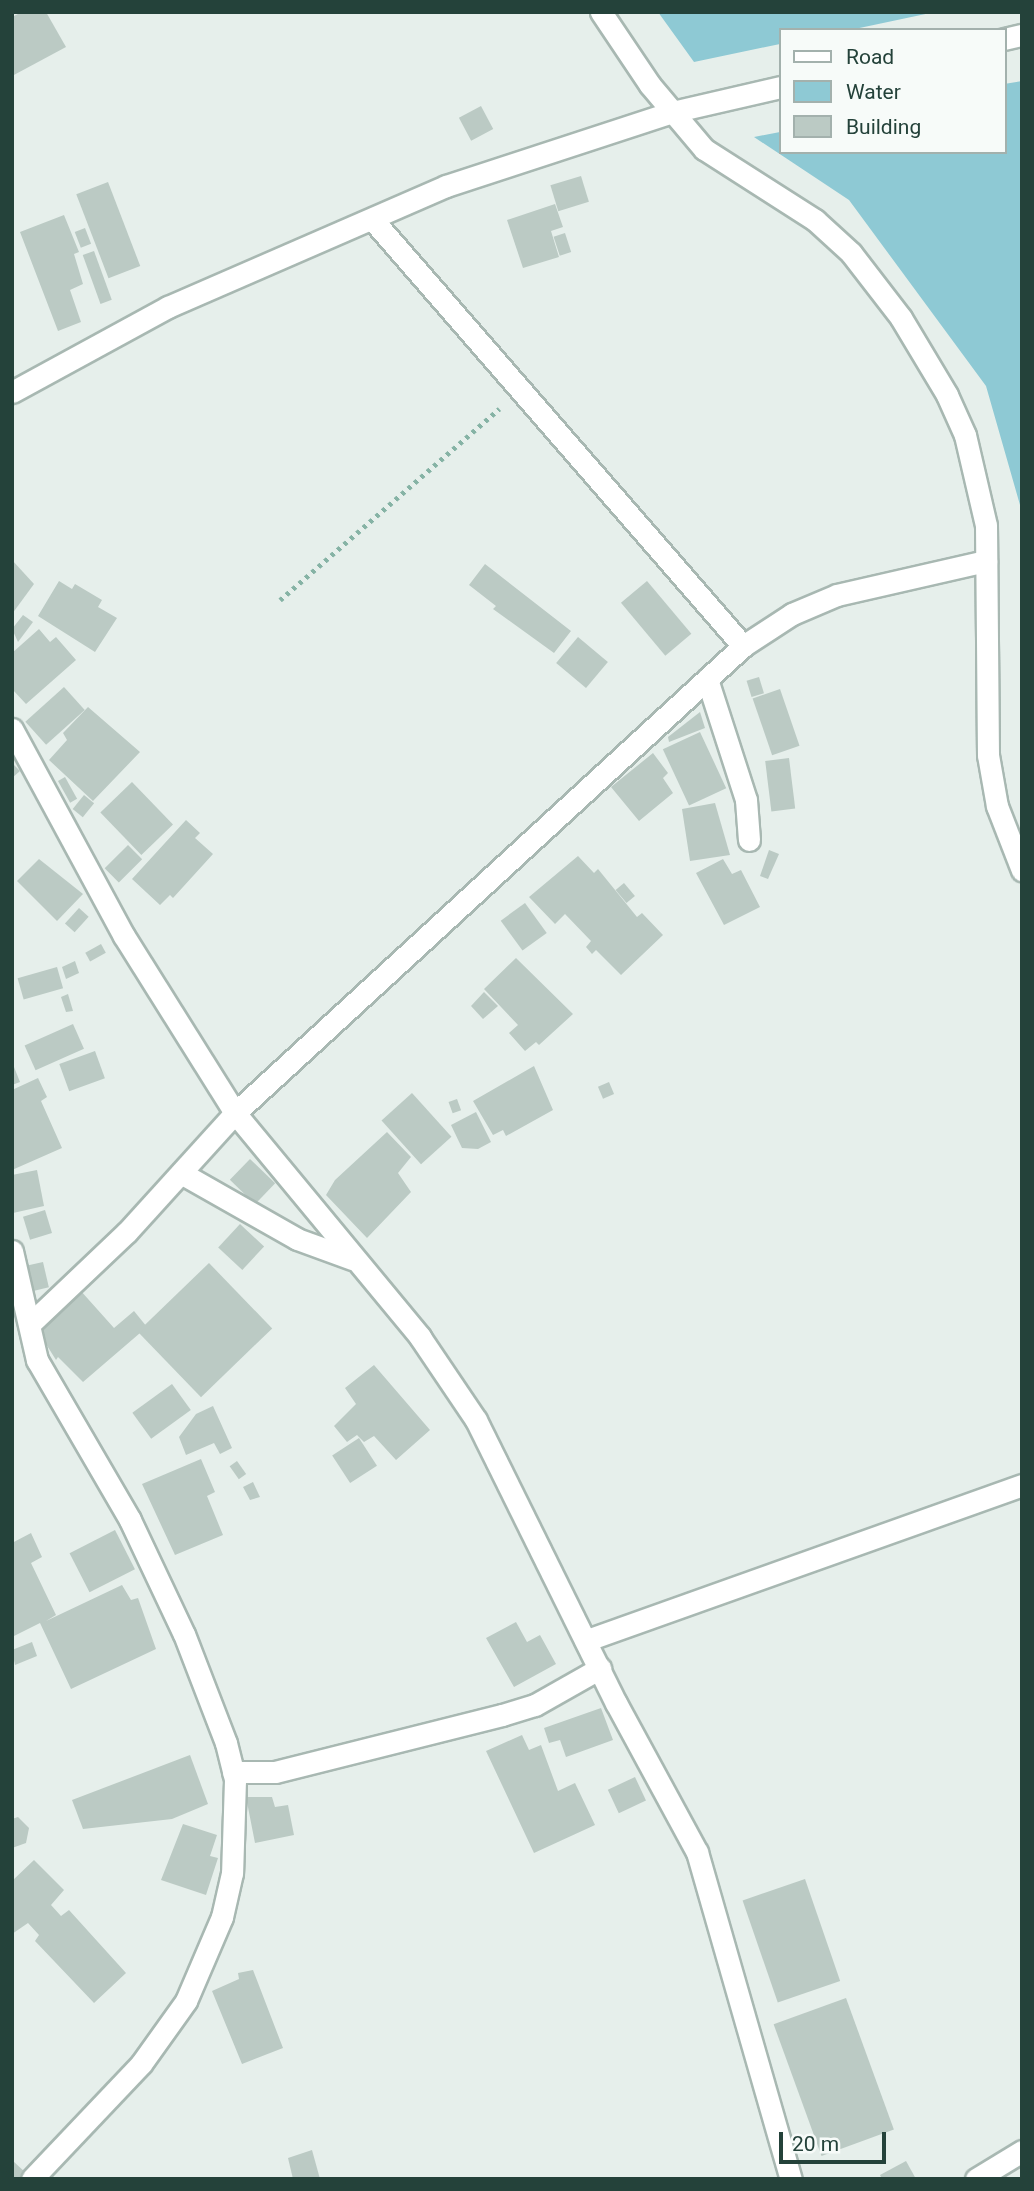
<!DOCTYPE html>
<style>
body{margin:0}
#map{position:relative;width:1034px;height:2191px;overflow:hidden;background:#e6efeb;font-family:Roboto,sans-serif}
div>[style]{position:absolute}
.water>*{inset:0;background:#8ec9d4}
.building>*{inset:0;background:#bbcac4;transform-origin:0 0}
.path>*{height:4.5px;margin-top:-2.25px;transform-origin:0;background:repeating-linear-gradient(90deg,#86b3a5 0 3.5px,transparent 0 8.5px)}
.roads{filter:drop-shadow(2px 0 #a8b8b2) drop-shadow(-2px 0 #a8b8b2) drop-shadow(0 2px #a8b8b2) drop-shadow(0 -2px #a8b8b2)}
.minor>*{height:21px;margin:-10.5px;padding:0 10.5px;transform-origin:10.5px;border-radius:10.5px;background:#fff}
.tertiary>*{height:21px;margin:-10.5px;padding:0 10.5px;transform-origin:10.5px;border-radius:10.5px;background:#fff}
span{translate:-50% -50%;white-space:nowrap;text-align:center;line-height:1.15;-webkit-text-stroke:7px #f7fbf9;paint-order:stroke}
.frame{position:absolute;inset:0;border:14px solid #24423a;pointer-events:none}
.legend{position:absolute;left:779px;top:28px;width:228px;height:126px;box-sizing:border-box;background:#f7fbf9;border:2px solid #a3b1ad;margin:0;padding:9px 12px;list-style:none;font-size:21px;color:#24423a}
.legend li{display:flex;align-items:center;gap:14px;height:35px}
.legend b{width:35px;border:2px solid #a3b1ad}
.scale{position:absolute;left:779px;top:2132px;width:107px;height:32px;box-sizing:border-box;border:4px solid #24423a;border-top:0;padding-left:9px;font-size:21px;line-height:24px;white-space:nowrap;color:#24423a;-webkit-text-stroke:5px #f7fbf9;paint-order:stroke}
</style>
<div id="map">
<div class="water">
<i style="clip-path:polygon(658px 12px,935px 12px,850px 30px,780px 30px,780px 44px,694px 62px)"></i>
<i style="clip-path:polygon(1022px 81px,1022px 512px,986px 386px,849px 200px,754px 137px,780px 132px,780px 152px,1004px 152px,1004px 84px)"></i>
</div>
<div class="building">
<i style="clip-path:polygon(22px 12px,46px 12px,66px 47px,12px 76px,12px 17px)"></i>
<i style="left:481px;top:106px;width:26px;height:25px;rotate:62deg"></i>
<i style="left:581px;top:176px;width:27px;height:32px;rotate:73deg"></i>
<i style="left:108px;top:182px;width:90px;height:34px;rotate:69deg"></i>
<i style="clip-path:polygon(555px 204px,563px 227px,551px 231px,559px 257px,523px 268px,507px 220px)"></i>
<i style="clip-path:polygon(64px 215px,79px 252px,74px 254px,83px 284px,70px 290px,81px 322px,58px 331px,20px 232px)"></i>
<i style="left:85px;top:228px;width:17px;height:11px;rotate:69deg"></i>
<i style="left:565px;top:233px;width:20px;height:12px;rotate:72deg"></i>
<i style="left:94px;top:251px;width:52px;height:12px;rotate:70deg"></i>
<i style="clip-path:polygon(12px 560px,34px 584px,12px 614px)"></i>
<i style="clip-path:polygon(485px 564px,571px 631px,554px 653px,493px 609px,496px 606px,469px 585px)"></i>
<i style="clip-path:polygon(59px 581px,72px 589px,75px 584px,102px 600px,98px 607px,117px 618px,95px 652px,38px 616px)"></i>
<i style="left:647px;top:581px;width:69px;height:34px;rotate:50deg"></i>
<i style="clip-path:polygon(23px 615px,33px 622px,18px 642px,12px 629px)"></i>
<i style="clip-path:polygon(39px 629px,50px 642px,56px 637px,76px 660px,26px 704px,12px 689px,12px 653px)"></i>
<i style="left:578px;top:637px;width:39px;height:34px;rotate:40deg"></i>
<i style="left:759px;top:677px;width:17px;height:13px;rotate:73deg"></i>
<i style="left:64px;top:687px;width:31px;height:52px;rotate:48deg"></i>
<i style="left:780px;top:689px;width:60px;height:29px;rotate:71deg"></i>
<i style="clip-path:polygon(88px 707px,140px 752px,93px 801px,49px 760px,67px 740px,63px 733px)"></i>
<i style="clip-path:polygon(700px 712px,705px 728px,669px 742px,668px 737px)"></i>
<i style="left:700px;top:732px;width:62px;height:41px;rotate:65deg"></i>
<i style="clip-path:polygon(653px 753px,668px 773px,663px 778px,673px 793px,639px 821px,611px 787px)"></i>
<i style="left:789px;top:758px;width:51px;height:24px;rotate:83deg"></i>
<i style="clip-path:polygon(12px 763px,20px 771px,12px 778px)"></i>
<i style="left:65px;top:777px;width:25px;height:8px;rotate:61deg"></i>
<i style="left:132px;top:782px;width:59px;height:44px;rotate:46deg"></i>
<i style="left:84px;top:795px;width:13px;height:18px;rotate:39deg"></i>
<i style="clip-path:polygon(715px 803px,730px 855px,690px 861px,682px 809px)"></i>
<i style="clip-path:polygon(186px 820px,200px 833px,195px 838px,213px 854px,173px 898px,170px 895px,160px 905px,132px 879px)"></i>
<i style="left:128px;top:845px;width:20px;height:33px;rotate:45deg"></i>
<i style="clip-path:polygon(769px 850px,779px 854px,768px 879px,760px 876px)"></i>
<i style="clip-path:polygon(578px 856px,594px 873px,598px 869px,637px 917px,642px 913px,663px 935px,621px 975px,596px 950px,592px 954px,586px 947px,591px 941px,565px 914px,555px 924px,529px 897px)"></i>
<i style="clip-path:polygon(39px 859px,83px 894px,57px 921px,17px 881px)"></i>
<i style="clip-path:polygon(723px 859px,732px 874px,741px 870px,760px 907px,724px 925px,696px 873px)"></i>
<i style="left:624px;top:883px;width:17px;height:11px;rotate:50deg"></i>
<i style="left:525px;top:903px;width:37px;height:30px;rotate:54deg"></i>
<i style="left:79px;top:908px;width:13px;height:21px;rotate:42deg"></i>
<i style="left:101px;top:944px;width:10px;height:18px;rotate:61deg"></i>
<i style="clip-path:polygon(516px 958px,573px 1014px,539px 1045px,536px 1042px,525px 1051px,509px 1033px,518px 1025px,484px 989px)"></i>
<i style="clip-path:polygon(75px 961px,79px 973px,66px 979px,62px 967px)"></i>
<i style="left:57px;top:967px;width:22px;height:41px;rotate:74deg"></i>
<i style="clip-path:polygon(484px 992px,498px 1006px,483px 1019px,471px 1006px)"></i>
<i style="clip-path:polygon(68px 994px,73px 1011px,66px 1012px,61px 997px)"></i>
<i style="left:73px;top:1024px;width:27px;height:53px;rotate:66deg"></i>
<i style="left:95px;top:1051px;width:29px;height:38px;rotate:70deg"></i>
<i style="clip-path:polygon(12px 1062px,20px 1082px,12px 1085px)"></i>
<i style="clip-path:polygon(534px 1066px,553px 1110px,506px 1136px,503px 1130px,493px 1135px,473px 1101px)"></i>
<i style="clip-path:polygon(38px 1078px,47px 1097px,41px 1101px,62px 1148px,12px 1170px,12px 1090px)"></i>
<i style="left:609px;top:1082px;width:13px;height:12px;rotate:67deg"></i>
<i style="left:412px;top:1093px;width:59px;height:41px;rotate:48deg"></i>
<i style="left:457px;top:1099px;width:12px;height:9px;rotate:70deg"></i>
<i style="clip-path:polygon(476px 1112px,491px 1142px,478px 1149px,462px 1148px,451px 1125px)"></i>
<i style="clip-path:polygon(387px 1132px,411px 1157px,398px 1173px,411px 1192px,367px 1238px,326px 1195px,335px 1180px)"></i>
<i style="left:250px;top:1159px;width:35px;height:29px;rotate:44deg"></i>
<i style="clip-path:polygon(37px 1170px,44px 1206px,13px 1213px,12px 1175px)"></i>
<i style="left:45px;top:1210px;width:24px;height:23px;rotate:73deg"></i>
<i style="left:240px;top:1224px;width:33px;height:32px;rotate:43deg"></i>
<i style="left:43px;top:1262px;width:26px;height:16px;rotate:77deg"></i>
<i style="left:209px;top:1263px;width:91px;height:99px;rotate:46deg"></i>
<i style="clip-path:polygon(80px 1290px,114px 1328px,134px 1311px,147px 1327px,83px 1382px,58px 1357px,56px 1360px,36px 1328px)"></i>
<i style="clip-path:polygon(374px 1365px,430px 1430px,396px 1460px,374px 1436px,364px 1442px,357px 1435px,347px 1442px,334px 1426px,356px 1404px,345px 1388px)"></i>
<i style="left:172px;top:1384px;width:32px;height:49px;rotate:54deg"></i>
<i style="clip-path:polygon(213px 1406px,232px 1448px,220px 1454px,214px 1443px,186px 1455px,179px 1437px,196px 1414px)"></i>
<i style="left:359px;top:1438px;width:33px;height:32px;rotate:57deg"></i>
<i style="clip-path:polygon(201px 1459px,215px 1492px,207px 1496px,223px 1535px,175px 1555px,142px 1484px)"></i>
<i style="left:237px;top:1461px;width:16px;height:9px;rotate:55deg"></i>
<i style="clip-path:polygon(253px 1482px,260px 1497px,250px 1500px,243px 1487px)"></i>
<i style="left:115px;top:1530px;width:44px;height:51px;rotate:63deg"></i>
<i style="clip-path:polygon(31px 1533px,42px 1557px,31px 1563px,56px 1615px,46px 1621px,122px 1585px,131px 1600px,138px 1598px,156px 1649px,71px 1689px,40px 1623px,12px 1637px,12px 1543px)"></i>
<i style="clip-path:polygon(516px 1622px,527px 1642px,540px 1635px,556px 1664px,514px 1687px,486px 1638px)"></i>
<i style="clip-path:polygon(32px 1642px,37px 1656px,15px 1665px,12px 1650px)"></i>
<i style="clip-path:polygon(601px 1708px,613px 1740px,566px 1757px,560px 1740px,549px 1743px,544px 1728px)"></i>
<i style="clip-path:polygon(522px 1735px,529px 1750px,541px 1745px,558px 1791px,575px 1783px,595px 1825px,534px 1853px,486px 1751px)"></i>
<i style="clip-path:polygon(190px 1755px,208px 1804px,172px 1819px,83px 1829px,72px 1800px)"></i>
<i style="left:635px;top:1777px;width:26px;height:30px;rotate:65deg"></i>
<i style="clip-path:polygon(246px 1797px,272px 1797px,275px 1807px,288px 1805px,294px 1835px,255px 1843px)"></i>
<i style="clip-path:polygon(18px 1817px,29px 1828px,26px 1843px,12px 1848px,12px 1819px)"></i>
<i style="clip-path:polygon(183px 1824px,217px 1835px,210px 1856px,218px 1858px,206px 1895px,161px 1880px)"></i>
<i style="clip-path:polygon(34px 1860px,64px 1890px,51px 1905px,61px 1916px,69px 1910px,126px 1973px,94px 2003px,35px 1941px,39px 1935px,28px 1923px,12px 1934px,12px 1881px)"></i>
<i style="left:805px;top:1879px;width:108px;height:66px;rotate:71deg"></i>
<i style="clip-path:polygon(253px 1970px,283px 2048px,242px 2064px,212px 1991px,239px 1979px,238px 1973px)"></i>
<i style="left:846px;top:1998px;width:140px;height:77px;rotate:70deg"></i>
<i style="clip-path:polygon(312px 2150px,320px 2179px,293px 2179px,288px 2158px)"></i>
<i style="clip-path:polygon(12px 2160px,28px 2175px,25px 2179px,12px 2179px)"></i>
<i style="clip-path:polygon(906px 2161px,916px 2179px,882px 2179px,880px 2175px)"></i>
</div>
<div class="path">
<i style="left:280px;top:600px;width:291px;rotate:-41.1deg"></i>
</div>
<div class="roads">
<div class="minor">
<i style="left:601px;top:12px;width:88px;rotate:56.1deg"></i>
<i style="left:650px;top:85px;width:84px;rotate:49.8deg"></i>
<i style="left:704px;top:149px;width:132px;rotate:32.6deg"></i>
<i style="left:815px;top:220px;width:49px;rotate:42.5deg"></i>
<i style="left:851px;top:253px;width:82px;rotate:52.4deg"></i>
<i style="left:901px;top:318px;width:90px;rotate:59.1deg"></i>
<i style="left:947px;top:395px;width:44px;rotate:65.8deg"></i>
<i style="left:965px;top:435px;width:92px;rotate:76.9deg"></i>
<i style="left:986px;top:525px;width:230px;rotate:89.5deg"></i>
<i style="left:988px;top:755px;width:52px;rotate:80deg"></i>
<i style="left:997px;top:806px;width:69px;rotate:68.7deg"></i>
<i style="left:372px;top:219px;width:566px;rotate:49.01deg"></i>
<i style="left:707px;top:679px;width:127px;rotate:72.1deg"></i>
<i style="left:746px;top:800px;width:40px;rotate:85.7deg"></i>
<i style="left:12px;top:729px;width:235px;rotate:61.6deg"></i>
<i style="left:124px;top:936px;width:209px;rotate:57.9deg"></i>
<i style="left:235px;top:1113px;width:291px;rotate:50.4deg"></i>
<i style="left:420px;top:1337px;width:100px;rotate:56deg"></i>
<i style="left:476px;top:1420px;width:316px;rotate:63.7deg"></i>
<i style="left:616px;top:1703px;width:170px;rotate:61.5deg"></i>
<i style="left:697px;top:1852px;width:340px;rotate:74deg"></i>
<i style="left:181px;top:1173px;width:133px;rotate:29.6deg"></i>
<i style="left:297px;top:1239px;width:59px;rotate:20deg"></i>
<i style="left:12px;top:1251px;width:112px;rotate:77.1deg"></i>
<i style="left:37px;top:1360px;width:185px;rotate:59.8deg"></i>
<i style="left:130px;top:1520px;width:126px;rotate:64.7deg"></i>
<i style="left:184px;top:1634px;width:117px;rotate:68.9deg"></i>
<i style="left:226px;top:1743px;width:38px;rotate:76deg"></i>
<i style="left:235px;top:1780px;width:93px;rotate:91.8deg"></i>
<i style="left:232px;top:1873px;width:45px;rotate:102.8deg"></i>
<i style="left:222px;top:1917px;width:91px;rotate:113.2deg"></i>
<i style="left:186px;top:2001px;width:77px;rotate:125.5deg"></i>
<i style="left:141px;top:2064px;width:158px;rotate:133.5deg"></i>
<i style="left:31px;top:1323px;width:132px;rotate:-43.5deg"></i>
<i style="left:127px;top:1232px;width:161px;rotate:-47.8deg"></i>
<i style="left:235px;top:1113px;width:690px;rotate:-42.59deg"></i>
<i style="left:743px;top:646px;width:59px;rotate:-33.1deg"></i>
<i style="left:792px;top:614px;width:49px;rotate:-22.9deg"></i>
<i style="left:837px;top:595px;width:153px;rotate:-12.9deg"></i>
<i style="left:587px;top:1640px;width:462px;rotate:-19.6deg"></i>
<i style="left:233px;top:1772px;width:42px"></i>
<i style="left:275px;top:1772px;width:234px;rotate:-14.1deg"></i>
<i style="left:502px;top:1715px;width:34px;rotate:-17deg"></i>
<i style="left:535px;top:1705px;width:75px;rotate:-29.6deg"></i>
<i style="left:976px;top:2179px;width:54px;rotate:-31.3deg"></i>
</div>
<div class="tertiary">
<i style="left:1004px;top:39px;width:18px;rotate:-13deg"></i>
<i style="left:12px;top:392px;width:178px;rotate:-28.6deg"></i>
<i style="left:168px;top:307px;width:303px;rotate:-23.5deg"></i>
<i style="left:446px;top:186px;width:238px;rotate:-18.1deg"></i>
<i style="left:672px;top:112px;width:111px;rotate:-13deg"></i>
</div>
</div>
<div class="frame"></div>
<ul class="legend">
<li><b style="height:9px;background:#fff"></b>Road</li>
<li><b style="height:19px;background:#8ec9d4"></b>Water</li>
<li><b style="height:19px;background:#bbcac4"></b>Building</li>
</ul>
<div class="scale">20 m</div>
</div>
